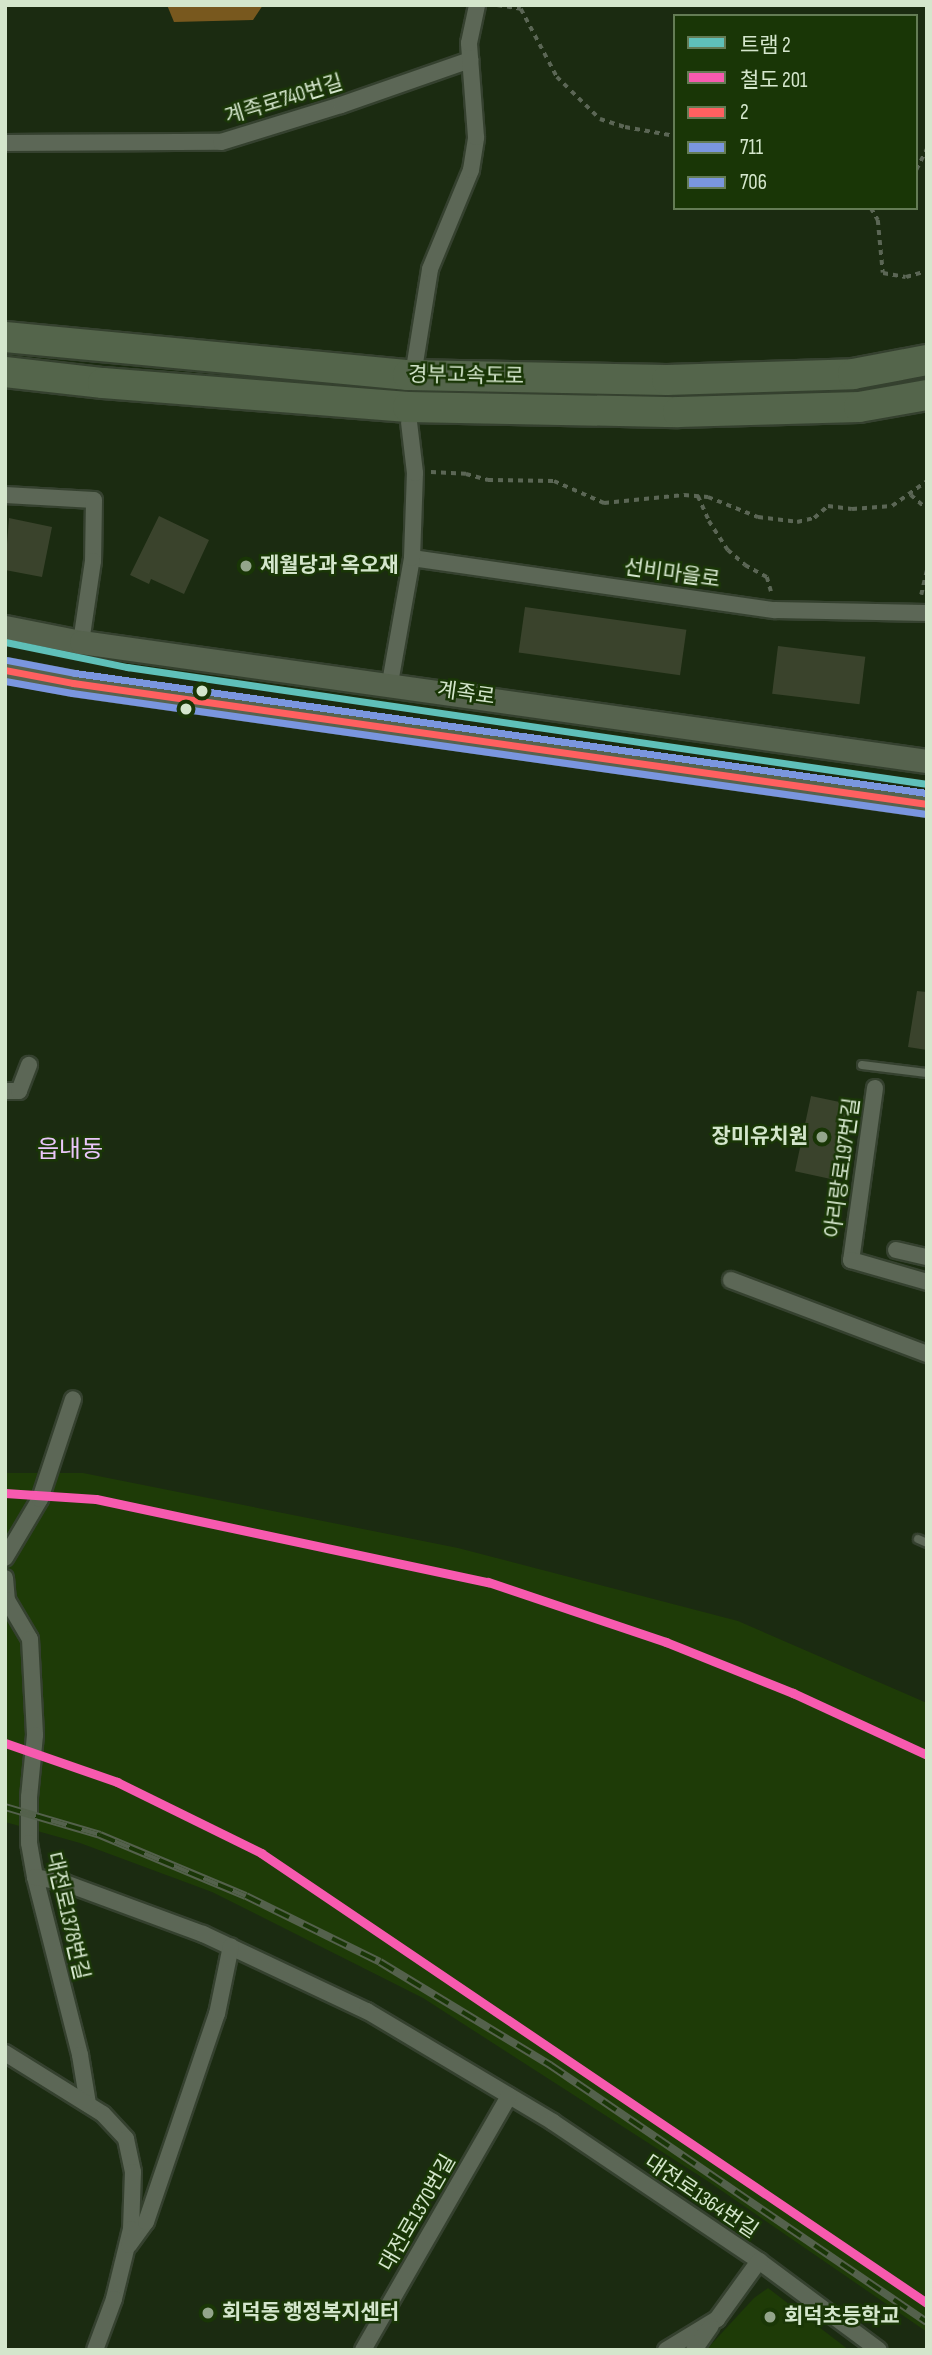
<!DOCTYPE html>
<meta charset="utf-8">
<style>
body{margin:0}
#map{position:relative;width:932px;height:2355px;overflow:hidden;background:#1b2b11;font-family:"Sofia Sans Condensed","Noto Sans KR",sans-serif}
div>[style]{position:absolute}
.built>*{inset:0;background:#1e3b07}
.forest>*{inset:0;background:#78581e}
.building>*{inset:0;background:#3a432c;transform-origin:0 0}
.path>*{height:3.5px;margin-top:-1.75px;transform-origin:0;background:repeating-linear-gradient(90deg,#5b6655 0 5px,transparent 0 10px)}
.roads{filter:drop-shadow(2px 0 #35412f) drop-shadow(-2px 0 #35412f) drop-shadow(0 2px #35412f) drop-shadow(0 -2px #35412f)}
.service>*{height:8px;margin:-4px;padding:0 4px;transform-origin:4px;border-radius:4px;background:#5c6756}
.minor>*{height:16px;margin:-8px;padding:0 8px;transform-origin:8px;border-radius:8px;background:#5c6756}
.secondary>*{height:23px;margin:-11.5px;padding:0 11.5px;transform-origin:11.5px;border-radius:11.5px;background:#56634e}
.motorway>*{height:30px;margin:-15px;padding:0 15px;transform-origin:15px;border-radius:15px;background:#54654b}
.rail>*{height:8px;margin-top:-4px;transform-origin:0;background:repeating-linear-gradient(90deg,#193606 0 16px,#54614c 0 32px);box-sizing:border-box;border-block:2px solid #54614c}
.bus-1>*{height:7px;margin:-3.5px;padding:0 3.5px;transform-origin:3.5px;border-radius:3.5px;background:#ff6060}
.bus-2>*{height:7px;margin:-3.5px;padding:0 3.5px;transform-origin:3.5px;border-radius:3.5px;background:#7a96df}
.bus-3>*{height:7px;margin:-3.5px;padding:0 3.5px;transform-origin:3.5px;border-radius:3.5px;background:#7a96df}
.rail-1>*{height:9px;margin:-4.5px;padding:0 4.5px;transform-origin:4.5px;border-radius:4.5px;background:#f75aaf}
.tram-1>*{height:7px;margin:-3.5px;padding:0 3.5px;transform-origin:3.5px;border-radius:3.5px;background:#5fc0b9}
.dots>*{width:19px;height:19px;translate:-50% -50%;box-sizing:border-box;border:4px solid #193606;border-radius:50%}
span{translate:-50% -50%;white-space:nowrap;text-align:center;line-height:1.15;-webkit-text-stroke:5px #193606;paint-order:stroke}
.street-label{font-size:21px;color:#d4e6cc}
.poi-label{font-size:21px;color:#d4e6cc;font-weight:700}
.left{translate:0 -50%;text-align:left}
.right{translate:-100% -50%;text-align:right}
.quarter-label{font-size:24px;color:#eac6fa}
.frame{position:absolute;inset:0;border:7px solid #d4e6cc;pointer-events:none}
.legend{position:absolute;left:673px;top:14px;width:245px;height:196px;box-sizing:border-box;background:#193606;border:2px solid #647c55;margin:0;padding:9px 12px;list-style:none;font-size:21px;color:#d4e6cc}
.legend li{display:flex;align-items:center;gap:14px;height:35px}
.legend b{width:35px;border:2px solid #647c55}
</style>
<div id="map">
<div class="built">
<i style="clip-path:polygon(5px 1473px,83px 1473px,458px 1548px,738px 1621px,927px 1703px,927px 2332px,709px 2182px,423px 1998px,212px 1892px,80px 1843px,5px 1822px)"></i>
<i style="clip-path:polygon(768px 2288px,849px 2350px,706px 2350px,754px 2298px)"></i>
</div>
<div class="forest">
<i style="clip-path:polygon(167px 5px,263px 5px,253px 20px,174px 22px)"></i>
</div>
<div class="building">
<i style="clip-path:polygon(159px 516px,209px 540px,184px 594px,151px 579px,149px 584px,130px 575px)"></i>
<i style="clip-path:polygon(9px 518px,52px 527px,42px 577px,5px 570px)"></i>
<i style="left:525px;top:607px;width:163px;height:46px;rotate:8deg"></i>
<i style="left:778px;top:646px;width:88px;height:48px;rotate:7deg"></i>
<i style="clip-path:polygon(917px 991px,927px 992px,927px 1050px,908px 1047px)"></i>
<i style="left:811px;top:1096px;width:39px;height:77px;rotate:12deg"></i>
</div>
<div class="path">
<i style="left:497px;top:5px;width:24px;rotate:9deg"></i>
<i style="left:521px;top:9px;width:77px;rotate:62.1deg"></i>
<i style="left:557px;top:77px;width:60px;rotate:44.3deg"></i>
<i style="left:600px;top:119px;width:26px;rotate:18deg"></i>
<i style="left:625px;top:127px;width:51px;rotate:10.2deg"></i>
<i style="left:916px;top:170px;width:25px;rotate:-63deg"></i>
<i style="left:871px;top:208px;width:14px;rotate:60deg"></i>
<i style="left:878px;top:220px;width:53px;rotate:84.6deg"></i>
<i style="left:883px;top:273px;width:23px;rotate:10deg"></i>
<i style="left:906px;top:277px;width:22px;rotate:-16deg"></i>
<i style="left:431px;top:472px;width:35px;rotate:3deg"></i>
<i style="left:466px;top:474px;width:23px;rotate:15deg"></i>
<i style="left:488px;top:480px;width:66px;rotate:0.9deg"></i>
<i style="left:554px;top:481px;width:55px;rotate:23.7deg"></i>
<i style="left:604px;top:503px;width:80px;rotate:-5.7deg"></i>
<i style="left:684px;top:495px;width:24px;rotate:5deg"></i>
<i style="left:708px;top:497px;width:54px;rotate:21.8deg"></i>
<i style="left:758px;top:517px;width:39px;rotate:7deg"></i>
<i style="left:797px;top:522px;width:17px;rotate:-13deg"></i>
<i style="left:814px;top:518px;width:18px;rotate:-41deg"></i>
<i style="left:828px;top:506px;width:24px;rotate:7deg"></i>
<i style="left:852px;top:509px;width:40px;rotate:-4.3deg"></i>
<i style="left:892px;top:506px;width:43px;rotate:-35.5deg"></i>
<i style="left:911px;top:495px;width:21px;rotate:41deg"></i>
<i style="left:698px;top:496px;width:27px;rotate:66deg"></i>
<i style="left:709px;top:521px;width:35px;rotate:57deg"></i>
<i style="left:728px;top:550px;width:23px;rotate:41deg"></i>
<i style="left:745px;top:565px;width:25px;rotate:29deg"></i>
<i style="left:767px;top:577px;width:15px;rotate:74deg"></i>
<i style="left:921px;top:595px;width:27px;rotate:-77deg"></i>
</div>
<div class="roads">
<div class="service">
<i style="left:862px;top:1065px;width:65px;rotate:7deg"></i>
<i style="left:918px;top:1539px;width:10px;rotate:24deg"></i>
</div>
<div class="minor">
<i style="left:5px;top:143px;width:216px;rotate:-0.3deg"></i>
<i style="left:221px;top:142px;width:126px;rotate:-17.1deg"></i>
<i style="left:341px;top:105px;width:137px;rotate:-19.2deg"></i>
<i style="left:415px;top:363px;width:95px;rotate:-80.9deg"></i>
<i style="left:430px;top:269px;width:107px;rotate:-67.5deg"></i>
<i style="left:471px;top:170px;width:33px;rotate:-81deg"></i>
<i style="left:476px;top:137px;width:94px;rotate:-94.3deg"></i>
<i style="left:469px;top:43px;width:39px;rotate:-78deg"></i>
<i style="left:5px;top:495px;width:89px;rotate:3.2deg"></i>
<i style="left:94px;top:500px;width:61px;rotate:90.9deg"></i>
<i style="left:93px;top:561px;width:82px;rotate:98.4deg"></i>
<i style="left:412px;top:558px;width:367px;rotate:8.2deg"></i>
<i style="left:775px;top:610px;width:152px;rotate:1.1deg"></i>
<i style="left:390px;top:683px;width:127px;rotate:-80deg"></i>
<i style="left:412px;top:558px;width:85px;rotate:-88deg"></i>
<i style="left:415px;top:473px;width:51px;rotate:-96.7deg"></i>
<i style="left:875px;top:1088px;width:174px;rotate:97.9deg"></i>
<i style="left:851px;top:1260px;width:79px;rotate:16.1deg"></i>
<i style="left:5px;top:1091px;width:14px"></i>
<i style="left:19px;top:1091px;width:28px;rotate:-69deg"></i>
<i style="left:896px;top:1250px;width:32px;rotate:13deg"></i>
<i style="left:731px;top:1280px;width:210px;rotate:20.7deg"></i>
<i style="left:5px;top:1558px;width:69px;rotate:-59.3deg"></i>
<i style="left:40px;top:1499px;width:105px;rotate:-71.7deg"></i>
<i style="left:5px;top:1578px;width:22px;rotate:85deg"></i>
<i style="left:7px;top:1600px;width:45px;rotate:59.5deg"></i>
<i style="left:30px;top:1639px;width:96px;rotate:87deg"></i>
<i style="left:35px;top:1735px;width:62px;rotate:95.5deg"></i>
<i style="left:29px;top:1797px;width:46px;rotate:90deg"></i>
<i style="left:29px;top:1843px;width:35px;rotate:80deg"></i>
<i style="left:35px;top:1877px;width:184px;rotate:75.8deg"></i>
<i style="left:80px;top:2055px;width:50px;rotate:80.7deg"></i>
<i style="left:35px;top:1877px;width:31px;rotate:11deg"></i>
<i style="left:65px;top:1883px;width:147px;rotate:20.3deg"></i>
<i style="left:203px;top:1934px;width:181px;rotate:25.2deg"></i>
<i style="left:367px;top:2011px;width:217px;rotate:30.8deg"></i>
<i style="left:553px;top:2122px;width:249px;rotate:34deg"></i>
<i style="left:759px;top:2261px;width:149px;rotate:36.6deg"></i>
<i style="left:5px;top:2053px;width:115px;rotate:31.9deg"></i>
<i style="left:103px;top:2114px;width:34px;rotate:47deg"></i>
<i style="left:126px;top:2139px;width:34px;rotate:78deg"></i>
<i style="left:133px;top:2172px;width:57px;rotate:92deg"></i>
<i style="left:131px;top:2229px;width:72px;rotate:103.7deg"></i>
<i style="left:114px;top:2299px;width:54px;rotate:110.4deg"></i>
<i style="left:129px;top:2245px;width:29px;rotate:-54deg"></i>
<i style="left:146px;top:2222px;width:220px;rotate:-71.2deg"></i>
<i style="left:217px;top:2014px;width:69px;rotate:-78.4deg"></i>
<i style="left:363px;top:2350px;width:293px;rotate:-60.1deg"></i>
<i style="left:666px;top:2350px;width:60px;rotate:-31.3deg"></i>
<i style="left:717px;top:2319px;width:72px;rotate:-54.1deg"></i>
<i style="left:694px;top:2350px;width:29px;rotate:-55deg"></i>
</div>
<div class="secondary">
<i style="left:5px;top:627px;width:77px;rotate:11.2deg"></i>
<i style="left:81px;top:642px;width:854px;rotate:8.01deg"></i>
<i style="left:5px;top:670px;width:69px;rotate:10.8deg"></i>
<i style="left:73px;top:683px;width:863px;rotate:8.06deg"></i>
</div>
<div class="motorway">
<i style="left:5px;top:337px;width:405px;rotate:5.4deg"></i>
<i style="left:408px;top:375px;width:259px;rotate:1.1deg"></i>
<i style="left:667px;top:380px;width:186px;rotate:-1.8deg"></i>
<i style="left:853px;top:374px;width:75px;rotate:-10.7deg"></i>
<i style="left:5px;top:372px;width:99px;rotate:6.4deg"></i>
<i style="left:103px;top:383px;width:306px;rotate:4.5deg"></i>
<i style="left:408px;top:407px;width:270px;rotate:1.1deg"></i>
<i style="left:678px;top:412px;width:181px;rotate:-1.6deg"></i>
<i style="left:859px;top:407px;width:69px;rotate:-10deg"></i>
</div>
</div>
<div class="rail">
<i style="left:5px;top:1807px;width:99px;rotate:16.4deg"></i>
<i style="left:100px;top:1835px;width:158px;rotate:22.7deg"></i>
<i style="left:246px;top:1896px;width:149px;rotate:26.2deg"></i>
<i style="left:380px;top:1962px;width:199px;rotate:31.2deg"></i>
<i style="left:550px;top:2065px;width:456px;rotate:34.3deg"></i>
</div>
<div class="bus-1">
<i style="left:5px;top:670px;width:69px;rotate:10.8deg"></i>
<i style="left:73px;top:683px;width:863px;rotate:8.06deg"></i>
</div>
<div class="bus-2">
<i style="left:5px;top:681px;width:68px;rotate:10.2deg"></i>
<i style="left:72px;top:693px;width:863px;rotate:8.06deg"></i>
</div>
<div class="bus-3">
<i style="left:7px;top:660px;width:69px;rotate:10.8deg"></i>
<i style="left:75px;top:673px;width:860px;rotate:8.02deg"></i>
</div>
<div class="rail-1">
<i style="left:5px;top:1493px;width:91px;rotate:3.8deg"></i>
<i style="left:96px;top:1499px;width:401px;rotate:12deg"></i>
<i style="left:488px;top:1582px;width:188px;rotate:18.6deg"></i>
<i style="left:666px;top:1642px;width:137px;rotate:21.9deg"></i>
<i style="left:793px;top:1693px;width:148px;rotate:24.8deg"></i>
<i style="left:5px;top:1743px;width:119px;rotate:19.2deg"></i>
<i style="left:117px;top:1782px;width:161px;rotate:26.2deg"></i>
<i style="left:261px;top:1853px;width:804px;rotate:34.05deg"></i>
</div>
<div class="tram-1">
<i style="left:5px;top:642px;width:125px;rotate:11.6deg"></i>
<i style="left:127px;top:667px;width:809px;rotate:8.32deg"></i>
</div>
<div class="dots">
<i style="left:246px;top:566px;background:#93a58b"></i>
<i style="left:202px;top:691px;background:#d4e6cc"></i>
<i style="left:186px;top:709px;background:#d4e6cc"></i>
<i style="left:822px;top:1137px;background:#93a58b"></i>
<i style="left:208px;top:2313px;background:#93a58b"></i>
<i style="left:770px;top:2317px;background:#93a58b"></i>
</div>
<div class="street-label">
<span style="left:284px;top:100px;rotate:-17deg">계족로740번길</span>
<span style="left:466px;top:376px;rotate:1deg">경부고속도로</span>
<span style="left:672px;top:574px;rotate:8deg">선비마을로</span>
<span style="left:466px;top:694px;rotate:8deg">계족로</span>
<span style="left:843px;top:1168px;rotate:-82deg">아리랑로197번길</span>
<span style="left:67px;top:1916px;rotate:77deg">대전로1378번길</span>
<span style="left:701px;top:2197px;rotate:34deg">대전로1364번길</span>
<span style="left:418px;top:2213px;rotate:-60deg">대전로1370번길</span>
</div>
<div class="poi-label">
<span class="left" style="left:260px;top:566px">제월당과 옥오재</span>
<span class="right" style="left:808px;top:1137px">장미유치원</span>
<span class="left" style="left:222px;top:2313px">회덕동 행정복지센터</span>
<span class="left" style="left:784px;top:2317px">회덕초등학교</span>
</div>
<div class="quarter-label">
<span style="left:70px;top:1150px">읍내동</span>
</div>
<div class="frame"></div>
<ul class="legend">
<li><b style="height:9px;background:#5fc0b9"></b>트램 2</li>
<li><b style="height:9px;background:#f75aaf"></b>철도 201</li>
<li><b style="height:9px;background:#ff6060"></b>2</li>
<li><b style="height:9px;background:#7a96df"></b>711</li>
<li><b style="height:9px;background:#7a96df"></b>706</li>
</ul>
</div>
